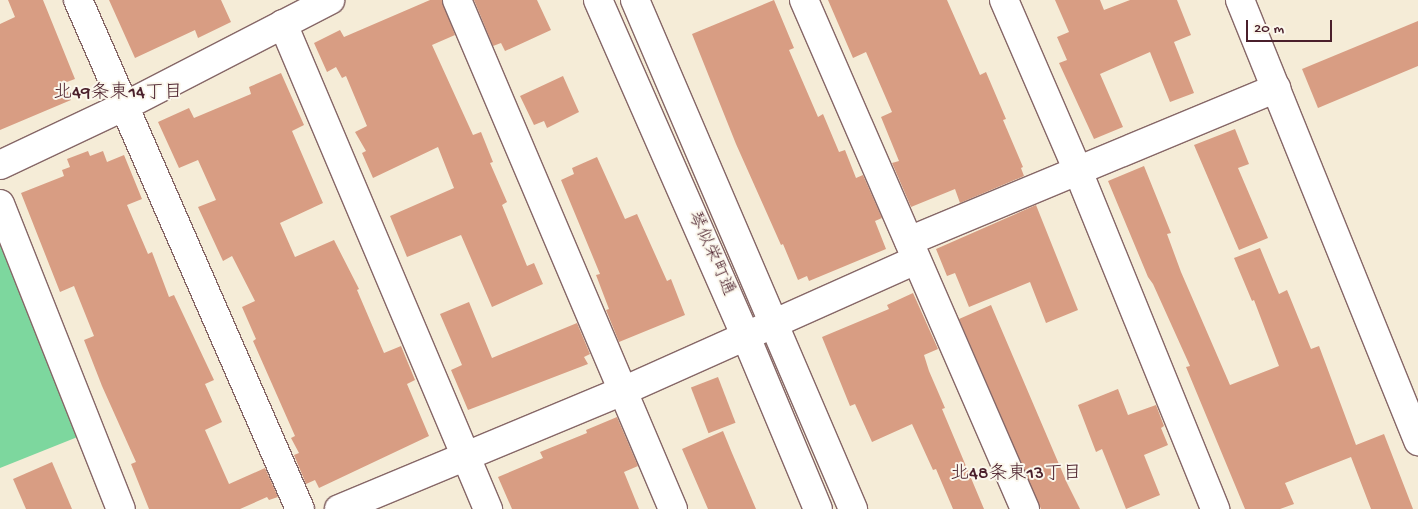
<!DOCTYPE html>
<meta charset="utf-8">
<style>
body{margin:0}
#map{position:relative;width:1418px;height:509px;overflow:hidden;background:#f5ecd7;font-family:"Gochi Hand","Klee One",sans-serif}
div>[style]{position:absolute}
.green>*{inset:0;background:#7dd79e}
.building>*{inset:0;background:#d89d83;transform-origin:0 0}
.roads{filter:drop-shadow(1px 0 #866767) drop-shadow(-1px 0 #866767) drop-shadow(0 1px #866767) drop-shadow(0 -1px #866767)}
.minor>*{height:28px;margin:-14px;padding:0 14px;transform-origin:14px;border-radius:14px;background:#fff}
span{translate:-50% -50%;white-space:nowrap;text-align:center;line-height:1.15;-webkit-text-stroke:4px #fbf7ec;paint-order:stroke}
.street-label{font-size:18px;color:#4a1f2b}
.neighbourhood-label{font-size:19px;color:#4a1f2b}
.scale{position:absolute;left:1246px;top:20px;width:86px;height:22px;box-sizing:border-box;border:2px solid #4a1f2b;border-top:0;padding-left:6px;font-size:15px;line-height:18px;white-space:nowrap;color:#4a1f2b;-webkit-text-stroke:4px #fbf7ec;paint-order:stroke}
</style>
<div id="map">
<div class="green">
<i style="clip-path:polygon(0 238px,80px 436px,0 468px)"></i>
</div>
<div class="building">
<i style="clip-path:polygon(8px 0,43px 0,75px 79px,64px 83px,71px 100px,0 130px,0 24px,15px 17px)"></i>
<i style="clip-path:polygon(109px 0,221px 0,231px 22px,198px 38px,195px 30px,135px 58px)"></i>
<i style="clip-path:polygon(430px 0,442px 0,455px 35px,432px 45px,473px 135px,481px 132px,493px 162px,490px 163px,507px 202px,502px 205px,527px 266px,534px 263px,543px 284px,492px 307px,461px 235px,407px 257px,390px 216px,454px 188px,438px 147px,373px 178px,362px 153px,366px 151px,355px 132px,367px 126px,346px 76px,342px 78px,336px 67px,327px 72px,314px 43px,340px 30px,344px 37px)"></i>
<i style="clip-path:polygon(474px 0,537px 0,551px 30px,505px 51px,501px 43px,493px 46px)"></i>
<i style="clip-path:polygon(774px 0,794px 48px,789px 50px,818px 117px,823px 114px,839px 152px,845px 150px,856px 178px,863px 175px,882px 218px,875px 221px,886px 249px,809px 281px,807px 276px,798px 280px,783px 244px,781px 245px,736px 144px,692px 34px)"></i>
<i style="clip-path:polygon(828px 0,947px 0,980px 75px,986px 72px,1006px 119px,1003px 120px,1023px 167px,1021px 168px,1024px 176px,960px 203px,955px 189px,911px 207px,892px 163px,899px 161px,881px 117px,892px 112px,866px 52px,853px 58px)"></i>
<i style="clip-path:polygon(1055px 0,1100px 0,1104px 10px,1130px 0,1177px 0,1191px 35px,1174px 42px,1194px 93px,1170px 102px,1150px 52px,1100px 74px,1123px 127px,1094px 139px,1059px 63px,1067px 60px,1057px 37px,1069px 32px)"></i>
<i style="clip-path:polygon(1418px 21px,1418px 66px,1318px 108px,1302px 69px)"></i>
<i style="clip-path:polygon(281px 73px,304px 125px,292px 131px,323px 203px,280px 223px,295px 257px,334px 240px,359px 289px,357px 290px,384px 353px,401px 346px,415px 380px,407px 384px,429px 436px,319px 488px,315px 480px,306px 484px,294px 455px,299px 453px,291px 438px,295px 436px,253px 341px,256px 339px,242px 307px,255px 301px,232px 256px,223px 261px,198px 207px,216px 200px,198px 160px,179px 168px,158px 122px,189px 108px,194px 118px,251px 94px,249px 87px)"></i>
<i style="clip-path:polygon(563px 76px,579px 112px,547px 128px,544px 121px,534px 125px,520px 96px)"></i>
<i style="clip-path:polygon(1235px 129px,1249px 164px,1238px 168px,1268px 238px,1239px 250px,1194px 145px)"></i>
<i style="clip-path:polygon(88px 151px,90px 156px,103px 151px,107px 162px,124px 155px,142px 199px,127px 205px,148px 254px,152px 252px,169px 297px,174px 295px,214px 380px,205px 384px,222px 422px,205px 430px,229px 484px,265px 468px,278px 497px,269px 500px,267px 497px,240px 509px,149px 509px,131px 464px,136px 462px,102px 386px,84px 340px,94px 336px,74px 286px,60px 292px,21px 193px,64px 176px,62px 170px,70px 167px,67px 159px)"></i>
<i style="clip-path:polygon(597px 157px,625px 219px,637px 214px,667px 281px,671px 279px,685px 315px,619px 342px,606px 310px,609px 309px,596px 275px,600px 274px,561px 180px,574px 174px,572px 168px)"></i>
<i style="clip-path:polygon(1144px 166px,1171px 233px,1167px 234px,1181px 272px,1230px 385px,1279px 366px,1254px 300px,1252px 301px,1234px 258px,1260px 248px,1279px 294px,1287px 290px,1311px 349px,1319px 346px,1356px 445px,1384px 434px,1413px 509px,1371px 509px,1351px 457px,1285px 483px,1294px 504px,1280px 509px,1245px 509px,1186px 367px,1190px 366px,1153px 284px,1148px 277px,1108px 181px)"></i>
<i style="clip-path:polygon(1036px 205px,1078px 310px,1046px 323px,1030px 282px,969px 307px,955px 273px,947px 276px,936px 249px)"></i>
<i style="clip-path:polygon(913px 293px,938px 349px,924px 355px,929px 371px,945px 408px,942px 409px,984px 509px,953px 509px,936px 469px,933px 470px,912px 424px,872px 442px,855px 404px,850px 406px,822px 337px,889px 309px,887px 305px)"></i>
<i style="clip-path:polygon(469px 302px,492px 358px,577px 323px,590px 354px,584px 357px,588px 364px,468px 410px,451px 370px,462px 365px,440px 314px)"></i>
<i style="clip-path:polygon(991px 305px,1067px 483px,1080px 509px,1041px 509px,959px 319px)"></i>
<i style="left:718px;top:377px;width:49px;height:29px;rotate:69deg"></i>
<i style="clip-path:polygon(1118px 389px,1128px 415px,1156px 405px,1164px 426px,1161px 428px,1168px 445px,1144px 455px,1160px 495px,1126px 509px,1102px 449px,1096px 452px,1078px 405px)"></i>
<i style="clip-path:polygon(617px 417px,638px 466px,624px 472px,639px 509px,512px 509px,498px 477px,543px 458px,540px 452px,587px 433px,586px 430px)"></i>
<i style="clip-path:polygon(723px 431px,732px 453px,756px 509px,708px 509px,682px 449px)"></i>
<i style="clip-path:polygon(52px 462px,72px 509px,26px 509px,13px 479px)"></i>
</div>
<div class="roads">
<div class="minor">
<i style="left:78px;top:0;width:555px;rotate:66.44deg"></i>
<i style="left:457px;top:0;width:553px;rotate:67.01deg"></i>
<i style="left:598px;top:0;width:368px;rotate:66.3deg"></i>
<i style="left:746px;top:337px;width:186px;rotate:67.3deg"></i>
<i style="left:635px;top:0;width:554px;rotate:66.81deg"></i>
<i style="left:804px;top:0;width:555px;rotate:66.53deg"></i>
<i style="left:1004px;top:0;width:186px;rotate:66.6deg"></i>
<i style="left:1078px;top:171px;width:365px;rotate:67.9deg"></i>
<i style="left:1240px;top:0;width:476px;rotate:68deg"></i>
<i style="left:283px;top:24px;width:527px;rotate:67.09deg"></i>
<i style="left:0;top:165px;width:138px;rotate:-25.3deg"></i>
<i style="left:125px;top:106px;width:231px;rotate:-27.3deg"></i>
<i style="left:0;top:204px;width:328px;rotate:68.4deg"></i>
<i style="left:909px;top:241px;width:398px;rotate:-22.6deg"></i>
<i style="left:339px;top:509px;width:308px;rotate:-22.6deg"></i>
<i style="left:623px;top:391px;width:321px;rotate:-24.1deg"></i>
</div>
</div>
<div class="street-label">
<span style="left:710px;top:254px;rotate:66deg">琴似栄町通</span>
</div>
<div class="neighbourhood-label">
<span style="left:118px;top:94px">北49条東14丁目</span>
<span style="left:1016px;top:475px">北48条東13丁目</span>
</div>
<div class="scale">20 m</div>
</div>
